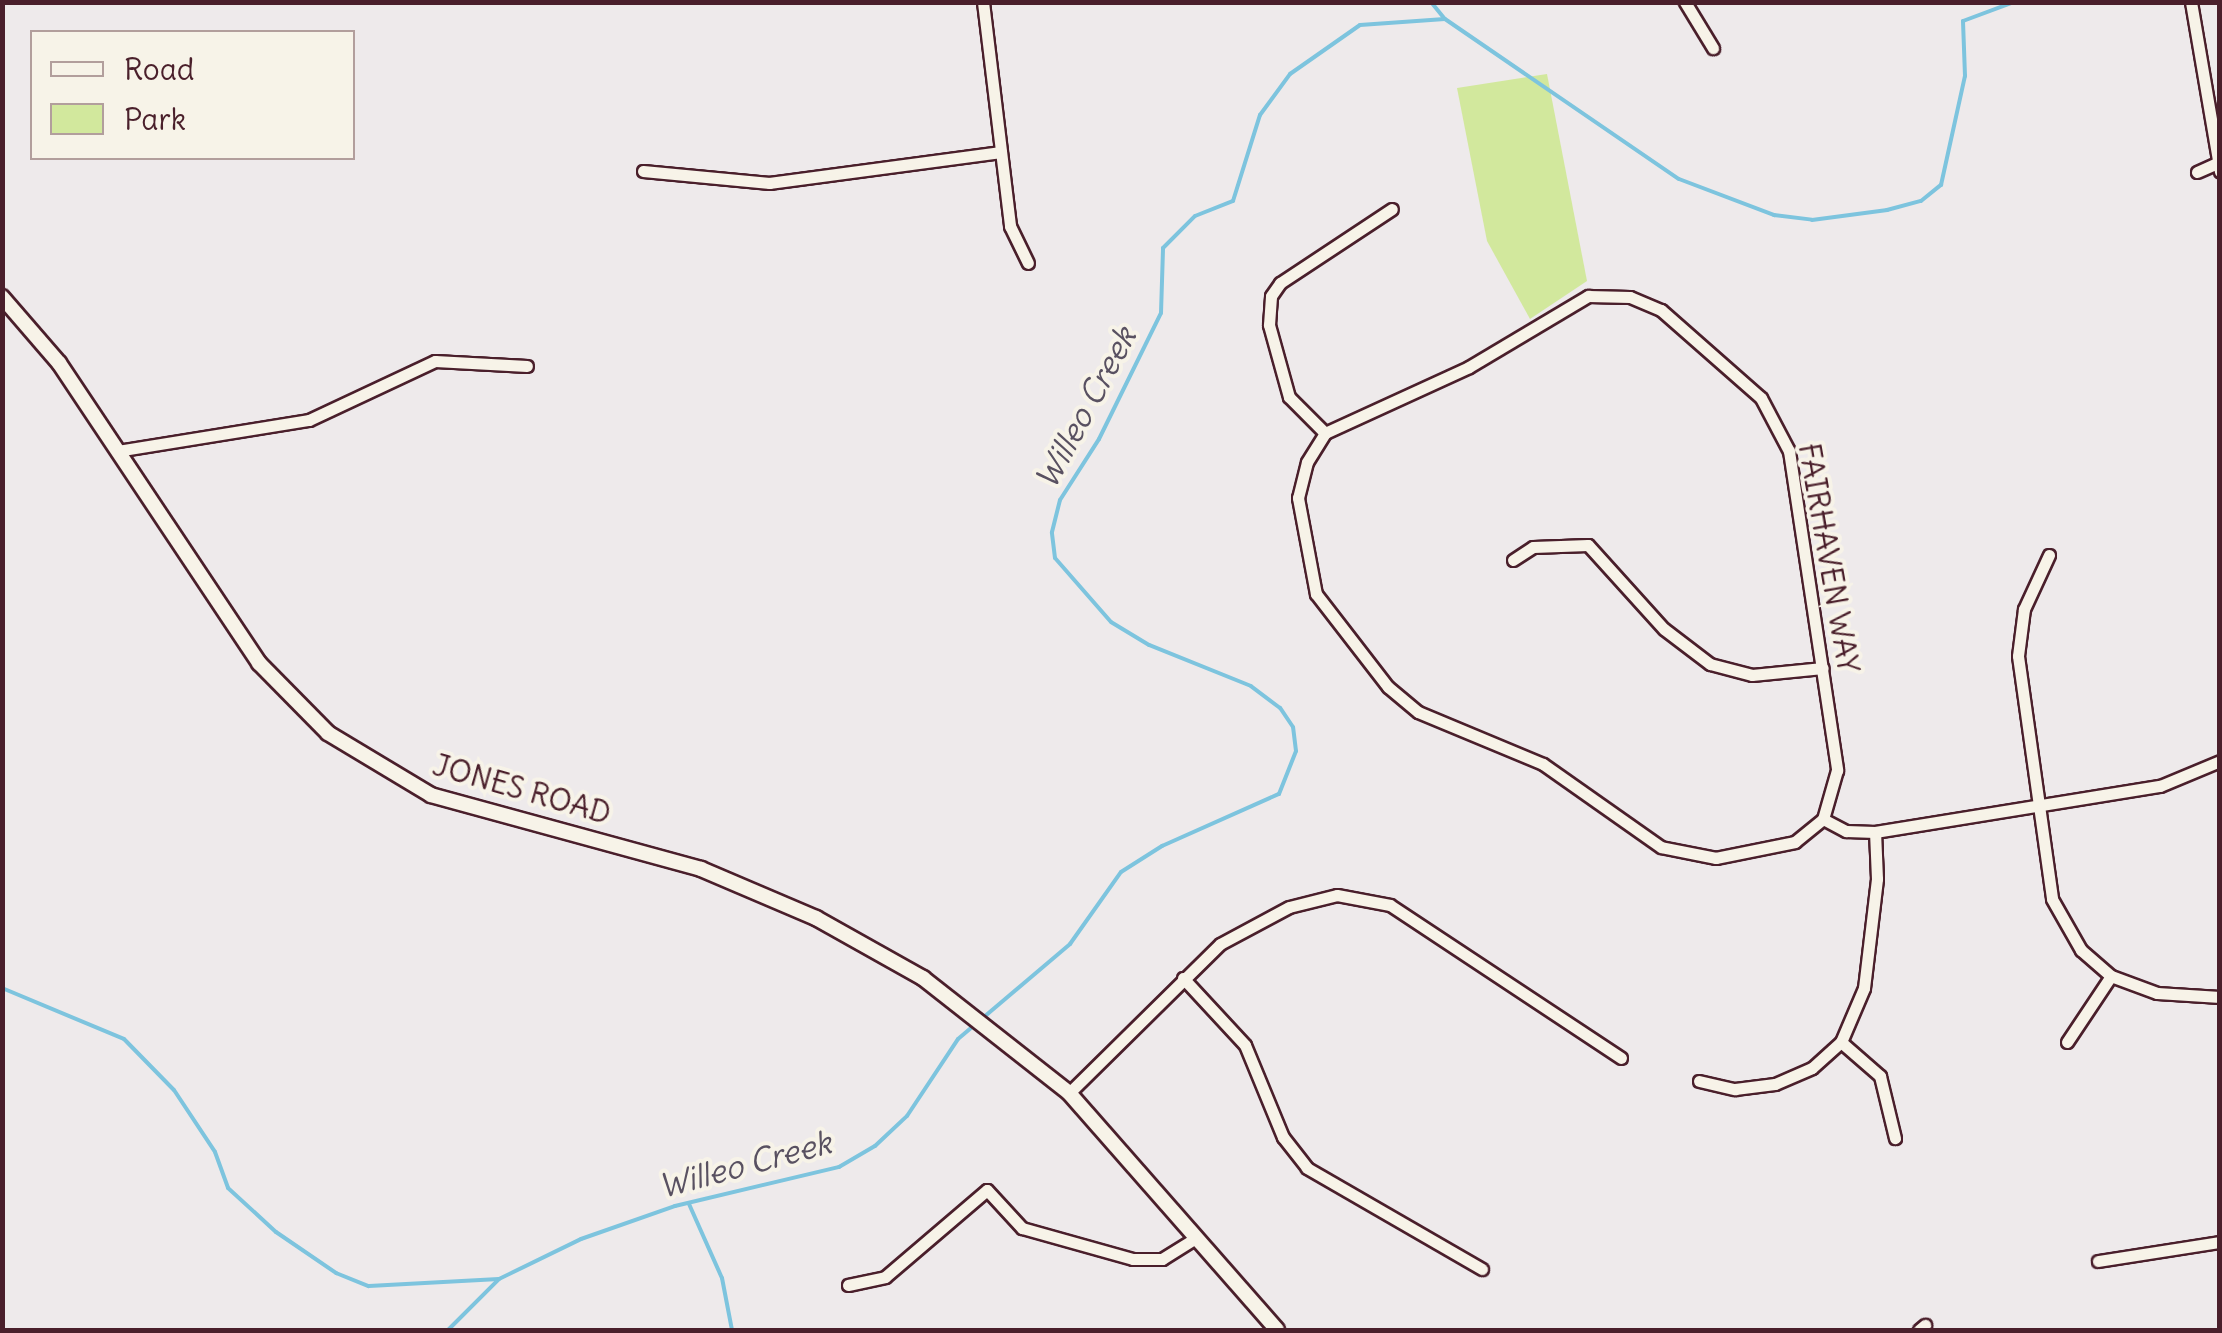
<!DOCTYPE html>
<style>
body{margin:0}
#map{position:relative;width:2222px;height:1333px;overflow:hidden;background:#eeeaeb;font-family:Delius,sans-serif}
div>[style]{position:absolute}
.green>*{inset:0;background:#d2e89d}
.stream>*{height:4px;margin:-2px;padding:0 2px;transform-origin:2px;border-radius:2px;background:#7dc4de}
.roads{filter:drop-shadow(2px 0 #4a1f2b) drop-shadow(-2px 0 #4a1f2b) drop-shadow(0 2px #4a1f2b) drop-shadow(0 -2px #4a1f2b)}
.minor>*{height:11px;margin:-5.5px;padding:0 5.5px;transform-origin:5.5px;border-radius:5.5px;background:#f7f3e8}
.tertiary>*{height:14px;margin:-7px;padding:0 7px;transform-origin:7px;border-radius:7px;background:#f7f3e8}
span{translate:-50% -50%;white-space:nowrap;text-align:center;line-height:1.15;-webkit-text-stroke:8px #f7f3e8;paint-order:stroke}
.street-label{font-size:30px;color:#4a1f2b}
.water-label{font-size:32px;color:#595161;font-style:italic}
.frame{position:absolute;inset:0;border:5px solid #4a1f2b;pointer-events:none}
.legend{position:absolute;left:30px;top:30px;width:325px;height:130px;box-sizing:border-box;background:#f7f3e8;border:2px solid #b29e9c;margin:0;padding:12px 18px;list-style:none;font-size:30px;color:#4a1f2b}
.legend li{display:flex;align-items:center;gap:20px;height:50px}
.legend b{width:50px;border:2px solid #b29e9c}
</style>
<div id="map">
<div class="green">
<i style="clip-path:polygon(1547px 74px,1587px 281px,1530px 319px,1487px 241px,1457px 88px)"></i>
</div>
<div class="stream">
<i style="left:1431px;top:2px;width:21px;rotate:51deg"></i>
<i style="left:2px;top:988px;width:132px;rotate:22.7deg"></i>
<i style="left:124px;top:1039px;width:71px;rotate:45.6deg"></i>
<i style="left:174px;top:1090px;width:74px;rotate:56.5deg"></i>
<i style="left:215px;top:1152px;width:38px;rotate:70deg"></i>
<i style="left:228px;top:1188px;width:65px;rotate:42.5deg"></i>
<i style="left:276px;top:1232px;width:73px;rotate:34.3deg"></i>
<i style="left:336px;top:1273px;width:35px;rotate:22deg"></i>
<i style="left:369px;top:1286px;width:130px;rotate:-3.1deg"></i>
<i style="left:689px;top:1204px;width:81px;rotate:66deg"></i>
<i style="left:722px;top:1278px;width:53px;rotate:79.1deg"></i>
<i style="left:448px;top:1330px;width:72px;rotate:-45deg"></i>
<i style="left:499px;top:1279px;width:91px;rotate:-26deg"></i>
<i style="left:581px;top:1239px;width:100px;rotate:-19.3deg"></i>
<i style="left:675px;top:1206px;width:169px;rotate:-13.4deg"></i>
<i style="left:839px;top:1167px;width:42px;rotate:-30.3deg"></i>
<i style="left:875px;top:1146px;width:44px;rotate:-43.2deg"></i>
<i style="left:907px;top:1116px;width:92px;rotate:-56.5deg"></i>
<i style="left:958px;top:1039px;width:147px;rotate:-40.3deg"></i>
<i style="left:1070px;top:944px;width:88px;rotate:-54.7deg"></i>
<i style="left:1121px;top:872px;width:49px;rotate:-32.4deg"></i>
<i style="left:1162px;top:846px;width:128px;rotate:-24deg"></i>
<i style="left:1279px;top:794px;width:46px;rotate:-68.4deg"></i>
<i style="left:1296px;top:751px;width:24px;rotate:-97deg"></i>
<i style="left:1293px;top:727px;width:23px;rotate:-124deg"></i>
<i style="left:1280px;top:708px;width:36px;rotate:-143deg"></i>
<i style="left:1251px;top:686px;width:110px;rotate:-158.1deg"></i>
<i style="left:1149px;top:645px;width:44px;rotate:-148.8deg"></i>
<i style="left:1111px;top:622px;width:85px;rotate:-131.2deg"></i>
<i style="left:1055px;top:558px;width:26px;rotate:-97deg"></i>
<i style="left:1052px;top:532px;width:33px;rotate:-76deg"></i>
<i style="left:1060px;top:500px;width:72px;rotate:-57.4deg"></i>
<i style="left:1099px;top:439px;width:140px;rotate:-63.8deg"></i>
<i style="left:1161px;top:313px;width:65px;rotate:-88.2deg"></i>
<i style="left:1163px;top:248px;width:45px;rotate:-45deg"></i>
<i style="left:1195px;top:216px;width:41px;rotate:-21.5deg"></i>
<i style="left:1233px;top:201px;width:90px;rotate:-72.6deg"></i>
<i style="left:1260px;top:115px;width:51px;rotate:-53.8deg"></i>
<i style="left:1290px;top:74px;width:85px;rotate:-35deg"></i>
<i style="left:1360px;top:25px;width:85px;rotate:-4deg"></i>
<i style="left:1445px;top:19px;width:283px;rotate:34.4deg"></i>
<i style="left:1679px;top:179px;width:102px;rotate:20.8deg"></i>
<i style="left:1774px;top:215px;width:38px;rotate:7deg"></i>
<i style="left:1812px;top:220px;width:76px;rotate:-7.6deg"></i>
<i style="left:1887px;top:210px;width:35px;rotate:-15deg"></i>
<i style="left:1921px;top:201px;width:26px;rotate:-39deg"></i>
<i style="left:1941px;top:185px;width:112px;rotate:-77.6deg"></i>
<i style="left:1965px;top:76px;width:55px;rotate:-92.1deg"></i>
<i style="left:1963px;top:21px;width:54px;rotate:-20.4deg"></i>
</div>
<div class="roads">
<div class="minor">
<i style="left:983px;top:2px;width:226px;rotate:83.1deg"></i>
<i style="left:1010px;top:226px;width:41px;rotate:64.1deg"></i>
<i style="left:1685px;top:2px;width:54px;rotate:58.7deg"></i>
<i style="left:2191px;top:2px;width:172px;rotate:80.3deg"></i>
<i style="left:643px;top:171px;width:127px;rotate:5.4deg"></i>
<i style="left:769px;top:183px;width:234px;rotate:-7.6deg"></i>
<i style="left:2197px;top:172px;width:20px;rotate:-24deg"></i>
<i style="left:1588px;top:296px;width:42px;rotate:1.4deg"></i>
<i style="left:1630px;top:297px;width:34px;rotate:23deg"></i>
<i style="left:1661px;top:310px;width:133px;rotate:41.3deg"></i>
<i style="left:1761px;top:398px;width:60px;rotate:62.2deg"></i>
<i style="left:1789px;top:451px;width:323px;rotate:81.4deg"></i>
<i style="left:1837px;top:770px;width:51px;rotate:105.9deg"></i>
<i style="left:1823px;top:819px;width:36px;rotate:141deg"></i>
<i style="left:1795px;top:842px;width:81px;rotate:168.6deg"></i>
<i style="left:1716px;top:858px;width:56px;rotate:-168.7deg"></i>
<i style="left:1661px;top:847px;width:144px;rotate:-144.9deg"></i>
<i style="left:1543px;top:764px;width:135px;rotate:-157.4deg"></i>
<i style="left:1418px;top:712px;width:39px;rotate:-140deg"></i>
<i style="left:1388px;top:687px;width:118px;rotate:-127.7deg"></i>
<i style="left:1316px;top:594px;width:98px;rotate:-100.6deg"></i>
<i style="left:1298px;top:498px;width:37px;rotate:-76deg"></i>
<i style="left:1307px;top:462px;width:34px;rotate:-58deg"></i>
<i style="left:1325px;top:433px;width:158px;rotate:-24.6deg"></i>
<i style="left:1469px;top:367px;width:139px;rotate:-30.8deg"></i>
<i style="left:1325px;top:433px;width:51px;rotate:-135deg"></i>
<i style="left:1289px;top:397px;width:75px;rotate:-105.5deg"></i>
<i style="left:1269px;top:325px;width:29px;rotate:-86deg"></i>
<i style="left:1271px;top:296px;width:16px;rotate:-55deg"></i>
<i style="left:1280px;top:283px;width:134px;rotate:-33.5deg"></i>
<i style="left:117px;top:451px;width:194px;rotate:-9.2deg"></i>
<i style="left:309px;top:420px;width:139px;rotate:-25.1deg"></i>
<i style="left:435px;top:361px;width:92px;rotate:3.1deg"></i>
<i style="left:2049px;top:555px;width:60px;rotate:114.8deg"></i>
<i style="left:2024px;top:609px;width:47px;rotate:97.3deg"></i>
<i style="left:2018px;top:656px;width:245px;rotate:82deg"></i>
<i style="left:2052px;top:899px;width:59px;rotate:60.4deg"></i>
<i style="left:2081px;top:950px;width:40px;rotate:41deg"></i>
<i style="left:2111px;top:976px;width:49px;rotate:20.3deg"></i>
<i style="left:2157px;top:993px;width:63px;rotate:3.6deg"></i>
<i style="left:1513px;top:560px;width:24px;rotate:-33deg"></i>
<i style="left:1533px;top:547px;width:55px;rotate:-2.1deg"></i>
<i style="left:1588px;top:545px;width:113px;rotate:47.9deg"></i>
<i style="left:1664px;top:629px;width:58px;rotate:37.3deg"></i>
<i style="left:1710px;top:664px;width:43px;rotate:14.7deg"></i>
<i style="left:1752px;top:675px;width:71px;rotate:-5.6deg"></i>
<i style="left:1823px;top:819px;width:26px;rotate:28deg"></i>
<i style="left:1846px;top:831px;width:29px;rotate:2deg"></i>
<i style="left:1875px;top:832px;width:289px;rotate:-9.2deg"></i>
<i style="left:2160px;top:786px;width:65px;rotate:-22.6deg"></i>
<i style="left:1183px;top:978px;width:91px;rotate:47.2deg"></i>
<i style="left:1245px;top:1045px;width:100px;rotate:67.6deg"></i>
<i style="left:1283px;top:1137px;width:39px;rotate:52deg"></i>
<i style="left:1307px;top:1168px;width:202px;rotate:30deg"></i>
<i style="left:1841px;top:1042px;width:52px;rotate:41.1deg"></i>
<i style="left:1880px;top:1076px;width:64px;rotate:76.4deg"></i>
<i style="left:2067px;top:1042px;width:79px;rotate:-56.3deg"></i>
<i style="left:1699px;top:1081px;width:37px;rotate:13deg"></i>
<i style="left:1735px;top:1089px;width:40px;rotate:-7.1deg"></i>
<i style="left:1775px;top:1084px;width:40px;rotate:-23.4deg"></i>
<i style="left:1812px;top:1068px;width:39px;rotate:-42deg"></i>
<i style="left:1841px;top:1042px;width:59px;rotate:-66.9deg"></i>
<i style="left:1864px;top:988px;width:110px;rotate:-83.2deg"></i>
<i style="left:1877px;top:879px;width:47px;rotate:-92.4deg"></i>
<i style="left:1069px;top:1093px;width:212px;rotate:-44.6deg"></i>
<i style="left:1220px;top:944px;width:78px;rotate:-28.2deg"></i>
<i style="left:1289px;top:907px;width:49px;rotate:-14deg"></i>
<i style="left:1337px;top:895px;width:54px;rotate:10.7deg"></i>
<i style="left:1390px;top:905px;width:277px;rotate:33.5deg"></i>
<i style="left:2098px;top:1261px;width:123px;rotate:-8.9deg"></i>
<i style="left:848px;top:1285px;width:38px;rotate:-12deg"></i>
<i style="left:885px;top:1277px;width:134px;rotate:-40.5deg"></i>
<i style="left:987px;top:1190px;width:52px;rotate:47.4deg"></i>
<i style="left:1022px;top:1228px;width:115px;rotate:15.6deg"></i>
<i style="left:1133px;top:1259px;width:29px"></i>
<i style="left:1162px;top:1259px;width:40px;rotate:-32deg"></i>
<i style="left:1919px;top:1330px;width:8px;rotate:-40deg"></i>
</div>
<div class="tertiary">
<i style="left:2px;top:297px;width:87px;rotate:49.2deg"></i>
<i style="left:59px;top:363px;width:361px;rotate:56.3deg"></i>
<i style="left:259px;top:663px;width:98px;rotate:45.4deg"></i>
<i style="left:328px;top:733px;width:120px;rotate:31deg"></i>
<i style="left:431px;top:795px;width:280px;rotate:15.3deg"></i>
<i style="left:701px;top:869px;width:125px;rotate:23.1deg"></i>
<i style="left:816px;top:918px;width:123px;rotate:29.3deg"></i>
<i style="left:923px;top:978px;width:186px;rotate:38.2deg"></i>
<i style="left:1069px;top:1093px;width:315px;rotate:48.7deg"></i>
</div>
</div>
<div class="street-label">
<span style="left:1829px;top:558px;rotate:80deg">FAIRHAVEN WAY</span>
<span style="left:522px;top:789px;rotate:16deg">JONES ROAD</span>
</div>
<div class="water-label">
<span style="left:1086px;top:408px;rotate:-62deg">Willeo Creek</span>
<span style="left:745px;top:1165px;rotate:-15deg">Willeo Creek</span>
</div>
<div class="frame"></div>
<ul class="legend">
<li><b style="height:12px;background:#f7f3e8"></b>Road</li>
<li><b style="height:28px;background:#d2e89d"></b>Park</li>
</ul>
</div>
